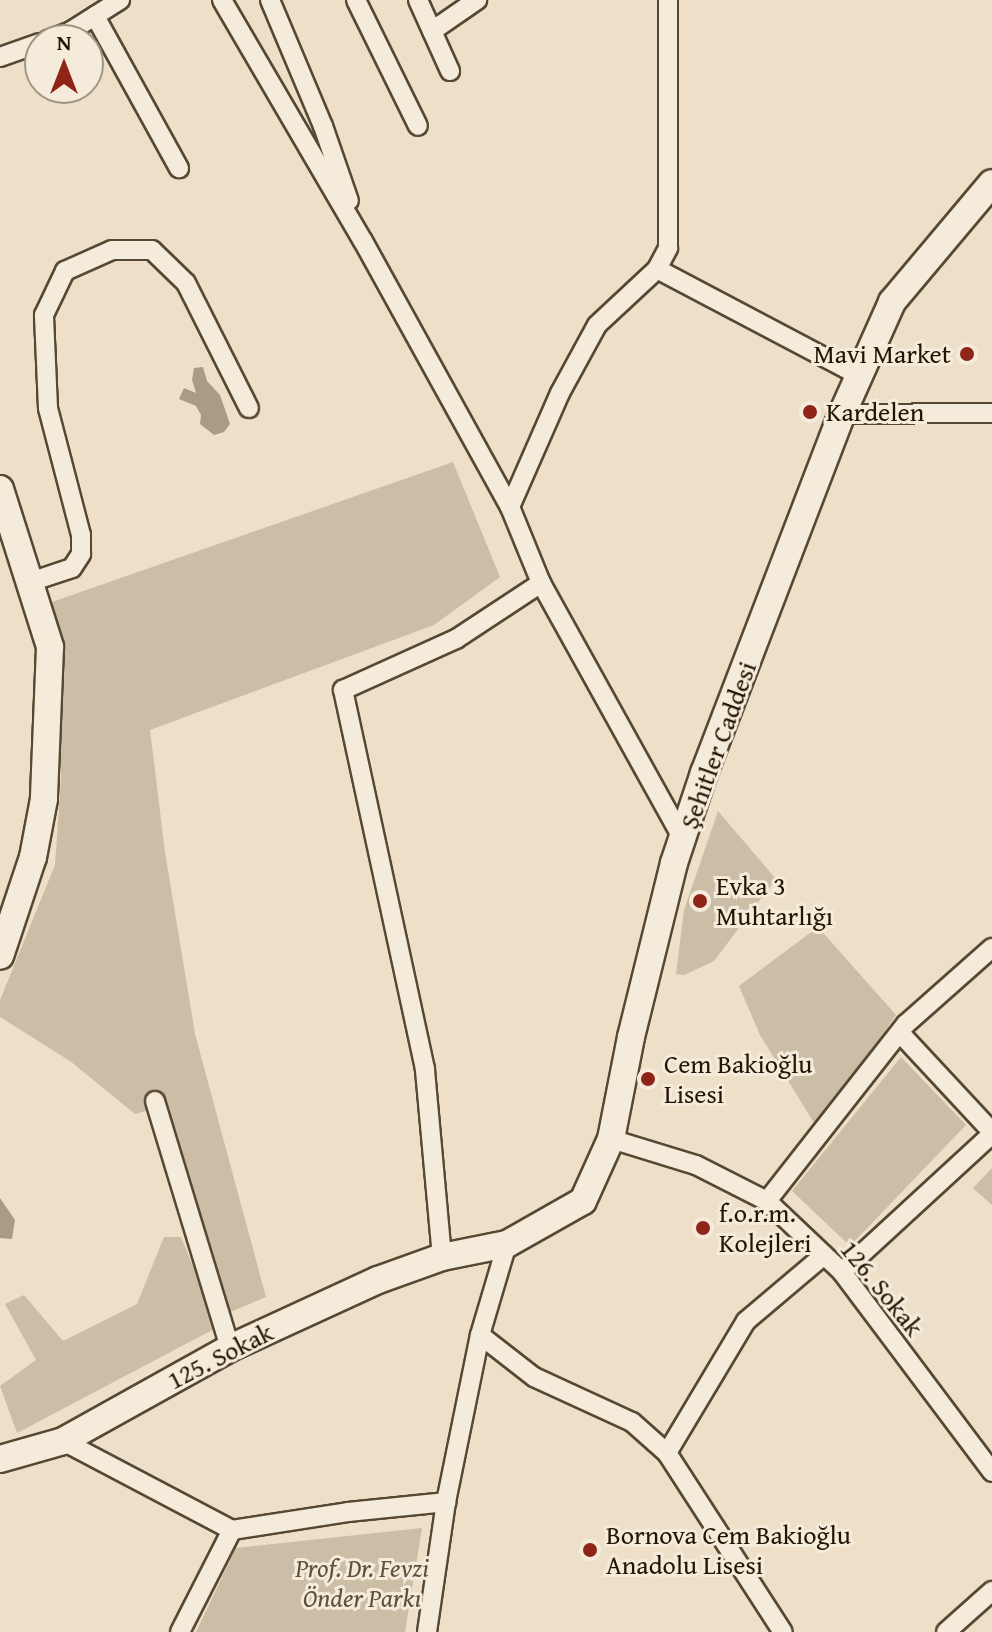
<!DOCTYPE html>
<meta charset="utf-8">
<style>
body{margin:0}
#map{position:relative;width:992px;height:1632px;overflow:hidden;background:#eee0c8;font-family:"Gentium Book Plus",serif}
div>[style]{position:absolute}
.green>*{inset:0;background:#ccbda6}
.water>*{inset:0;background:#a99b84}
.roads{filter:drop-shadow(2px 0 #564832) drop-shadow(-2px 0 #564832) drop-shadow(0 2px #564832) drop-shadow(0 -2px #564832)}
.street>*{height:18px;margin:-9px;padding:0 9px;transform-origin:9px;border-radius:9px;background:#f4ebdb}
.secondary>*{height:26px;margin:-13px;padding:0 13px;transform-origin:13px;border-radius:13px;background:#f4ebdb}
.dots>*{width:22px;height:22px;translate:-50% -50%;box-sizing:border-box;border:4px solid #f4ebdb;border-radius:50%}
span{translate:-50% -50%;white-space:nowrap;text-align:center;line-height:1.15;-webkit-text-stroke:6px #f4ebdb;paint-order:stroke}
.poi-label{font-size:26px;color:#241500}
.right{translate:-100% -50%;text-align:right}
.left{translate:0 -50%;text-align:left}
.street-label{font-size:26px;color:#241500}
.park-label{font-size:26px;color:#5f503a;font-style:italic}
.north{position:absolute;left:24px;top:24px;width:80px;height:80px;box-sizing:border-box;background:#f4ebdb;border:2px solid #a19583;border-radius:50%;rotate:0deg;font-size:22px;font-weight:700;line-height:32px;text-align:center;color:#241500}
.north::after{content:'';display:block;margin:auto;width:28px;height:36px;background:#8f2418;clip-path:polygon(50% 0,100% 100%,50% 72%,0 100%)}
</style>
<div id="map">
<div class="green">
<i style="clip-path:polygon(453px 462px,500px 577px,434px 625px,150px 730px,165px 852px,195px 1034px,266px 1297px,228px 1313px,164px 1106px,135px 1114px,70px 1061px,0 1017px,0 1000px,55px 865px,61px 778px,52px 602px)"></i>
<i style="clip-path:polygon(718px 811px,776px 879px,714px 961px,684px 975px,676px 974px,684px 910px)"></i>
<i style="clip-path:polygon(818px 927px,896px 1015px,844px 1090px,814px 1123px,760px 1035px,739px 986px)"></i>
<i style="clip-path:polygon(901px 1057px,966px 1125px,850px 1246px,792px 1191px)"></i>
<i style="clip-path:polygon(992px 1168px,992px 1205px,973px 1188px)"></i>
<i style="clip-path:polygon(164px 1237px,181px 1237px,218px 1327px,17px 1433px,0 1386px,36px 1360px,5px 1304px,24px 1295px,63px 1341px,137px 1304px)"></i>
<i style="clip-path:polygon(422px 1528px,405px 1632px,196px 1632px,236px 1548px)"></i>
</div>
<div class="water">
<i style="clip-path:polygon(203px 367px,207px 381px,220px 395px,230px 424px,224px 432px,214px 435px,200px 424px,201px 415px,196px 406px,179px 399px,184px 388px,196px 393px,192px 380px,194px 368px)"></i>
<i style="clip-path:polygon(0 1198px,15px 1220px,12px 1239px,0 1238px)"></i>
</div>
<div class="roads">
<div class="street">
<i style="left:222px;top:0;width:279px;rotate:59.7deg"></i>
<i style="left:363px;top:241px;width:304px;rotate:61.1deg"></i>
<i style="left:510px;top:507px;width:82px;rotate:67.8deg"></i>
<i style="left:541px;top:583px;width:293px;rotate:61deg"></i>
<i style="left:270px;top:0;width:137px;rotate:67.2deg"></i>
<i style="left:323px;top:126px;width:79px;rotate:70.9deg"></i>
<i style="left:356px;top:0;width:140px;rotate:63.8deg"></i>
<i style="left:418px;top:0;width:78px;rotate:65.7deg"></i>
<i style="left:95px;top:16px;width:174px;rotate:61.1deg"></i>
<i style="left:432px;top:31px;width:55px;rotate:-34.6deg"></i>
<i style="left:48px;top:40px;width:25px;rotate:-21deg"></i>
<i style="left:71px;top:31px;width:58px;rotate:-32.3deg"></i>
<i style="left:0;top:57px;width:42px;rotate:-19.3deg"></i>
<i style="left:657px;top:269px;width:24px;rotate:-62deg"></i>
<i style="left:668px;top:248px;width:248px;rotate:-90deg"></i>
<i style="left:842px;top:414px;width:150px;rotate:-0.4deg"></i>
<i style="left:510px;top:507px;width:124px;rotate:-66.3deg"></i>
<i style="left:560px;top:393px;width:77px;rotate:-61.4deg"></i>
<i style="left:597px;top:325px;width:82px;rotate:-43deg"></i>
<i style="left:657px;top:269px;width:227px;rotate:27.8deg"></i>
<i style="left:30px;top:582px;width:44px;rotate:-18.4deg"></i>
<i style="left:72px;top:568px;width:17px;rotate:-57deg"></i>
<i style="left:81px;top:554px;width:19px;rotate:-90deg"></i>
<i style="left:81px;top:535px;width:131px;rotate:-104.6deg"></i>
<i style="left:48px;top:408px;width:93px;rotate:-92.5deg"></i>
<i style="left:44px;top:315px;width:49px;rotate:-64.5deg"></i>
<i style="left:65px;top:271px;width:51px;rotate:-24.1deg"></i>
<i style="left:112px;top:250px;width:40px"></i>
<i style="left:152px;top:250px;width:47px;rotate:44.1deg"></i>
<i style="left:186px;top:283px;width:140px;rotate:63.3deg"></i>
<i style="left:900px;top:1033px;width:135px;rotate:47.1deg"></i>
<i style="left:155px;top:1101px;width:258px;rotate:73.1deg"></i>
<i style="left:611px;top:1139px;width:89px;rotate:17deg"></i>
<i style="left:696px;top:1165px;width:80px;rotate:26.9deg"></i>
<i style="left:767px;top:1201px;width:103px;rotate:43.4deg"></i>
<i style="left:842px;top:1272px;width:250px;rotate:53.1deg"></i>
<i style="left:767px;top:1201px;width:225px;rotate:-51.9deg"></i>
<i style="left:906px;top:1024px;width:115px;rotate:-41.5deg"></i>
<i style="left:442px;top:1257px;width:189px;rotate:-95.2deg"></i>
<i style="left:425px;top:1069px;width:388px;rotate:-102.2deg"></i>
<i style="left:343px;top:690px;width:124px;rotate:-24.3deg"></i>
<i style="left:456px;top:639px;width:102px;rotate:-33.4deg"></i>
<i style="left:842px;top:1272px;width:204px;rotate:-42.6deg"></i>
<i style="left:480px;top:1335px;width:68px;rotate:37.9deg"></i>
<i style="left:534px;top:1377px;width:108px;rotate:24.7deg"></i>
<i style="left:632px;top:1422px;width:47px;rotate:41.5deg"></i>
<i style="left:667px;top:1453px;width:213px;rotate:57.1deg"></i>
<i style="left:63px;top:1441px;width:191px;rotate:27.8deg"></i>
<i style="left:667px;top:1453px;width:154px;rotate:-59.1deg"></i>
<i style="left:746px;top:1321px;width:102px;rotate:-40.2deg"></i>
<i style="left:180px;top:1632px;width:114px;rotate:-63deg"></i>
<i style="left:232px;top:1530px;width:117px;rotate:-8.8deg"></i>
<i style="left:348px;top:1512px;width:99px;rotate:-5.8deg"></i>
<i style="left:427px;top:1632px;width:131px;rotate:-81.7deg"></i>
<i style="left:446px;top:1502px;width:170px;rotate:-78.5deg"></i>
<i style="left:480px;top:1335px;width:95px;rotate:-73.5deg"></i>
<i style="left:946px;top:1632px;width:62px;rotate:-41.7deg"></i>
</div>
<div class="secondary">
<i style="left:0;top:489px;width:166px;rotate:72.4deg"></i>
<i style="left:50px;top:647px;width:152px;rotate:92.3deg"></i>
<i style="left:44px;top:799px;width:59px;rotate:100.7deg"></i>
<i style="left:33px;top:857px;width:104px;rotate:108.4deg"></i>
<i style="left:0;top:1459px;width:66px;rotate:-15.9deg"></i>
<i style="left:63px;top:1441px;width:191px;rotate:-29.1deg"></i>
<i style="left:230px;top:1348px;width:163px;rotate:-24.7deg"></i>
<i style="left:378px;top:1280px;width:68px;rotate:-19.8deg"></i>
<i style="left:442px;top:1257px;width:66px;rotate:-11.3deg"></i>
<i style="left:507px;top:1244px;width:87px;rotate:-29.5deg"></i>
<i style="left:583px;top:1201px;width:68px;rotate:-65.7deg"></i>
<i style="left:611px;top:1139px;width:104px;rotate:-78.9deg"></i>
<i style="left:631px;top:1037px;width:179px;rotate:-76.1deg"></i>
<i style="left:674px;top:863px;width:95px;rotate:-71.6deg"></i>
<i style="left:704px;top:773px;width:385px;rotate:-69deg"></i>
<i style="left:842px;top:414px;width:123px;rotate:-65.9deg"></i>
<i style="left:892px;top:302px;width:155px;rotate:-50deg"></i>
</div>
</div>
<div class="dots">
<i style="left:967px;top:354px;background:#8f2418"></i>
<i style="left:810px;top:412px;background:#8f2418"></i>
<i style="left:700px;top:901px;background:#8f2418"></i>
<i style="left:648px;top:1079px;background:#8f2418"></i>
<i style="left:703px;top:1228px;background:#8f2418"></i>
<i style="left:590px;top:1550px;background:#8f2418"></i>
</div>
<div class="poi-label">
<span class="right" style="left:951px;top:354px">Mavi Market</span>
<span class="left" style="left:826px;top:412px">Kardelen</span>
<span class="left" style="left:716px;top:901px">Evka 3<br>Muhtarlığı</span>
<span class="left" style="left:664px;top:1079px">Cem Bakioğlu<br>Lisesi</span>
<span class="left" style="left:719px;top:1228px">f.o.r.m.<br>Kolejleri</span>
<span class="left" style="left:606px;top:1550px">Bornova Cem Bakioğlu<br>Anadolu Lisesi</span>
</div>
<div class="street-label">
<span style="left:718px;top:745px;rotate:-70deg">Şehitler Caddesi</span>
<span style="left:882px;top:1288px;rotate:51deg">126. Sokak</span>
<span style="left:220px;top:1356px;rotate:-27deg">125. Sokak</span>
</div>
<div class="park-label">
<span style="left:362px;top:1583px">Prof. Dr. Fevzi<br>Önder Parkı</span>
</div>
<div class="north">N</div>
</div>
